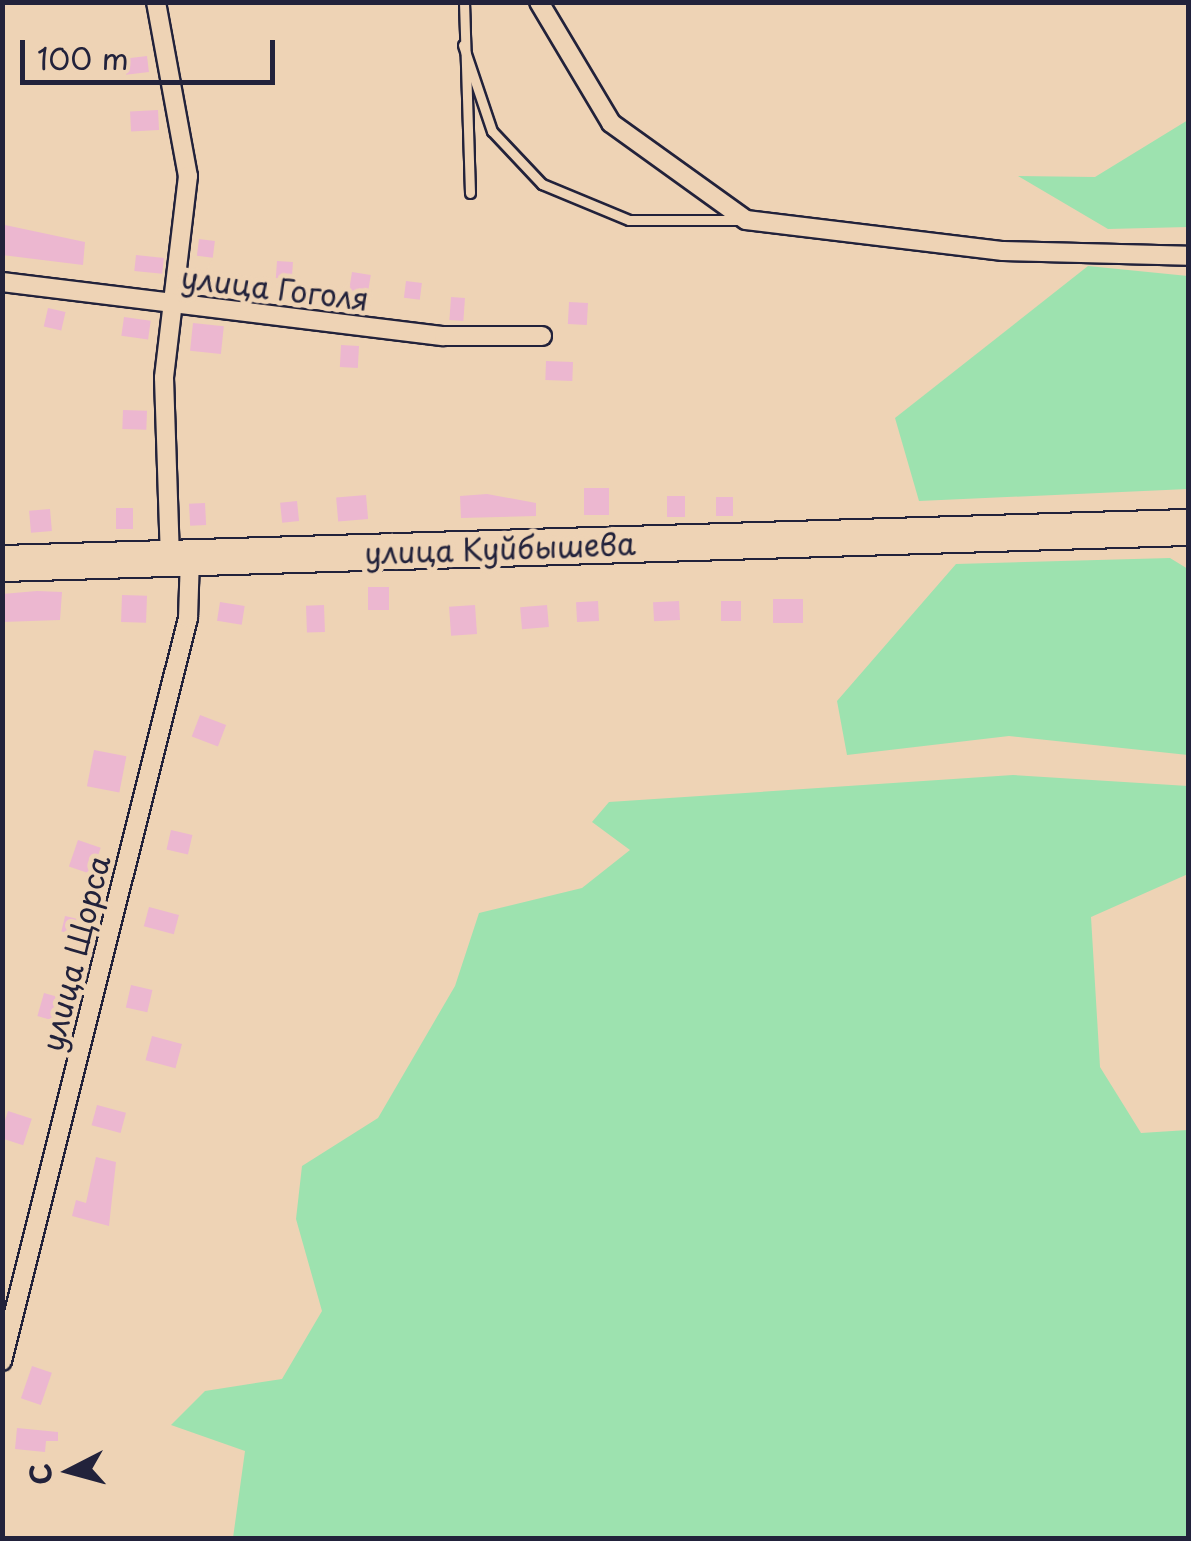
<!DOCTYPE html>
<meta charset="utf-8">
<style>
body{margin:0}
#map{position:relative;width:1191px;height:1541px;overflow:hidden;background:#eed3b5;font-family:"Playpen Sans",sans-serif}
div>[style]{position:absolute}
.green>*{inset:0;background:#9de2af}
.building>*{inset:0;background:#ecb7d0;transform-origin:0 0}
.roads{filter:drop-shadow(2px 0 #22223b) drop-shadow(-2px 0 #22223b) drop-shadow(0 2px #22223b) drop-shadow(0 -2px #22223b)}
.lane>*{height:9px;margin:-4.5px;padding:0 4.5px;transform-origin:4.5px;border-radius:4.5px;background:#eed3b5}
.street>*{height:18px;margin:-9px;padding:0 9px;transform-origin:9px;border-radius:9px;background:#eed3b5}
.highway>*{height:35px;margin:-17.5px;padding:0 17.5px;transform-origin:17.5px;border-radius:17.5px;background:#eed3b5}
span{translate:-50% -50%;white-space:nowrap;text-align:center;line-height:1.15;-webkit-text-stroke:10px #eed3b5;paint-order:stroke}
.street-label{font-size:30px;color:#22223b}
.frame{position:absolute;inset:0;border:5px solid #22223b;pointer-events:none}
.north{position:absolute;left:20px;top:1421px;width:100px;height:100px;-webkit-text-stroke:8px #eed3b5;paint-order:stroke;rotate:264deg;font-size:28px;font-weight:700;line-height:40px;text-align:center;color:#22223b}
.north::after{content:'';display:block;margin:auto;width:35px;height:45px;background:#22223b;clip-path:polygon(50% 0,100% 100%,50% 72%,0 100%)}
.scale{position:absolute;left:20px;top:40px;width:255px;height:45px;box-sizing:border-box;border:5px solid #22223b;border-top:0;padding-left:12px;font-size:30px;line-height:35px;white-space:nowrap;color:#22223b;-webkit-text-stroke:8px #eed3b5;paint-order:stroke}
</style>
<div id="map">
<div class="green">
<i style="clip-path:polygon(1188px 120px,1188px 227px,1108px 229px,1018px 176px,1095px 177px)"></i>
<i style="clip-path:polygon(1088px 266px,1188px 276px,1188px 489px,919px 501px,895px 418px)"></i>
<i style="clip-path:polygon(1170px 558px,1188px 569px,1188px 755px,1009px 736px,847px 755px,837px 701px,956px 564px)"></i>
<i style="clip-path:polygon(1013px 775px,1188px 786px,1188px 874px,1091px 917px,1100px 1067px,1141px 1133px,1188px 1130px,1188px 1538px,233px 1538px,245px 1451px,171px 1425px,205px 1391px,282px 1379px,322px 1311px,296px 1219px,302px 1166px,378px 1118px,455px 986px,479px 913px,582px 888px,630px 850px,592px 822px,609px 802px)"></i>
</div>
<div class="building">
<i style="left:147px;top:56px;width:16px;height:23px;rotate:83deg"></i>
<i style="left:158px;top:110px;width:20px;height:28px;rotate:87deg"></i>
<i style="clip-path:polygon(5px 225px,85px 242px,83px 265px,2px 255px)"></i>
<i style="left:199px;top:239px;width:16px;height:17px;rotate:7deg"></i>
<i style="left:136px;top:255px;width:28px;height:16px;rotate:6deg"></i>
<i style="left:277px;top:261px;width:16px;height:17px;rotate:4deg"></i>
<i style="left:352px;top:272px;width:19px;height:21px;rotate:9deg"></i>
<i style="left:406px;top:281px;width:16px;height:17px;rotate:7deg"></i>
<i style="left:451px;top:297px;width:14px;height:23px;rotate:4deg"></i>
<i style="left:569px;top:302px;width:19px;height:22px;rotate:3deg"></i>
<i style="left:48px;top:308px;width:18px;height:19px;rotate:13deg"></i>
<i style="left:124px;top:317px;width:27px;height:19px;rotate:8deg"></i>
<i style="left:193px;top:323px;width:31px;height:28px;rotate:6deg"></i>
<i style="left:341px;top:345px;width:18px;height:22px;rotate:3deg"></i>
<i style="left:546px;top:361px;width:27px;height:19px;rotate:2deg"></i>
<i style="left:123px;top:410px;width:24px;height:19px;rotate:2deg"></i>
<i style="left:584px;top:488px;width:25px;height:27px"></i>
<i style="clip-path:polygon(487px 494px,536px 503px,536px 516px,461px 518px,460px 496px)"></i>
<i style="left:366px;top:495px;width:24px;height:30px;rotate:85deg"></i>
<i style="left:667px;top:496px;width:18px;height:21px"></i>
<i style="left:716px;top:497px;width:17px;height:19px"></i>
<i style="left:297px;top:501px;width:20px;height:17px;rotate:84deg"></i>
<i style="left:205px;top:503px;width:22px;height:16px;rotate:87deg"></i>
<i style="left:116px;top:508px;width:17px;height:21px"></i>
<i style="left:50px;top:509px;width:22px;height:21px;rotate:85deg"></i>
<i style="left:368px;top:587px;width:21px;height:23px"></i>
<i style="clip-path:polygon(37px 591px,62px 592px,60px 620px,2px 622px,2px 594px)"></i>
<i style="left:122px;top:595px;width:25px;height:27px;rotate:2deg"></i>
<i style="left:773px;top:599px;width:30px;height:24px"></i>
<i style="left:598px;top:601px;width:20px;height:22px;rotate:87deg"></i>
<i style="left:679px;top:601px;width:19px;height:26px;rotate:87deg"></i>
<i style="left:721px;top:601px;width:20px;height:20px"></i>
<i style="left:220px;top:602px;width:25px;height:19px;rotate:9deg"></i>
<i style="left:324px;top:605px;width:27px;height:18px;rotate:88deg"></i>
<i style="left:475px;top:605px;width:29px;height:26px;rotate:86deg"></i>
<i style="left:547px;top:605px;width:22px;height:27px;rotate:85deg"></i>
<i style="left:200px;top:715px;width:28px;height:23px;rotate:21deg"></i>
<i style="left:94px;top:750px;width:33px;height:37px;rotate:11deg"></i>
<i style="left:171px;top:830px;width:22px;height:20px;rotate:13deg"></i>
<i style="left:78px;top:840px;width:24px;height:28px;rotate:19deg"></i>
<i style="left:149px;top:907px;width:31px;height:20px;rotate:15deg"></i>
<i style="left:65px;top:916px;width:28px;height:16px;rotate:13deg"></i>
<i style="left:131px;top:985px;width:22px;height:23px;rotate:13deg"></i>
<i style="left:44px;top:993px;width:22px;height:24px;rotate:16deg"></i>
<i style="left:152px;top:1036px;width:31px;height:25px;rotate:15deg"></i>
<i style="left:97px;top:1105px;width:30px;height:21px;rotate:15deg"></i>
<i style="left:8px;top:1111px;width:25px;height:28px;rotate:18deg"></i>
<i style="clip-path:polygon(96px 1157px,116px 1162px,109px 1226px,72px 1216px,76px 1200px,86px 1203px)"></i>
<i style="left:32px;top:1366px;width:21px;height:34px;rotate:19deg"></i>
<i style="clip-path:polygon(17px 1428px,58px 1432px,58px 1441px,46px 1441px,45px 1452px,15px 1449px)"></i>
</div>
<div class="roads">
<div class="lane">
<i style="left:464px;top:2px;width:191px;rotate:88.2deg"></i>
<i style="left:463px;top:45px;width:91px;rotate:71.4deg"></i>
<i style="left:492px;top:131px;width:73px;rotate:46.7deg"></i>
<i style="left:542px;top:184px;width:94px;rotate:22.5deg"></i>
<i style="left:629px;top:220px;width:110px"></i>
</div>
<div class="street">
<i style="left:156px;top:2px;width:177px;rotate:79.6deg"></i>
<i style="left:188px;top:176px;width:203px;rotate:96.8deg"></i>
<i style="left:164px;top:378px;width:179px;rotate:88.1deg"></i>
<i style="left:539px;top:2px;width:141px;rotate:59.2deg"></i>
<i style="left:611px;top:123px;width:166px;rotate:35.7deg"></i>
<i style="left:746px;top:220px;width:259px;rotate:6.9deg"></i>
<i style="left:1003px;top:251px;width:185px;rotate:1.5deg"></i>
<i style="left:2px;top:282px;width:445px;rotate:7deg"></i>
<i style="left:444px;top:336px;width:98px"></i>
<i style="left:2px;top:1361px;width:766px;rotate:-75.95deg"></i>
<i style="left:188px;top:618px;width:61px;rotate:-88.1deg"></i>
</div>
<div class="highway">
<i style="left:2px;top:563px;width:1187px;rotate:-1.74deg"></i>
</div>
</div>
<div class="street-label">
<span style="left:275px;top:288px;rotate:7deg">улица Гоголя</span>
<span style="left:500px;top:548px;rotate:-2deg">улица Куйбышева</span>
<span style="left:75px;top:953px;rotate:-76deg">улица Щорса</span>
</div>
<div class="frame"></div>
<div class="north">С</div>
<div class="scale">100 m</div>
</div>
